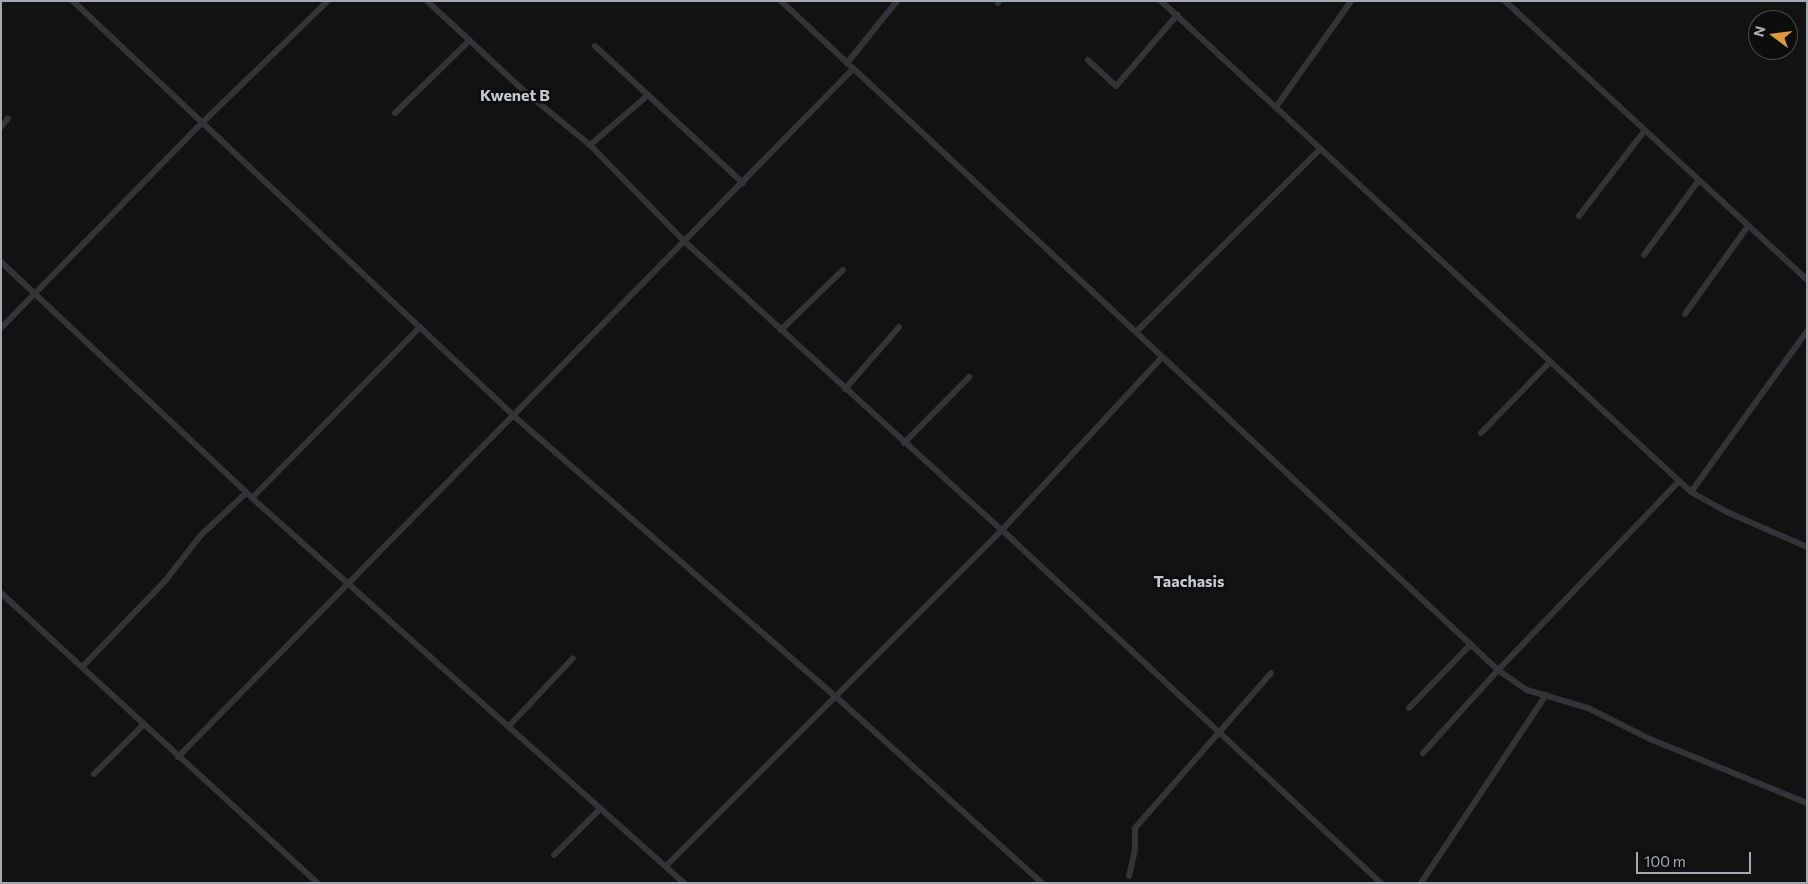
<!DOCTYPE html>
<style>
body{margin:0}
#map{position:relative;width:1808px;height:884px;overflow:hidden;background:#121213;font-family:Commissioner,sans-serif}
div>[style]{position:absolute}
.street>*{height:6px;margin:-3px;padding:0 3px;transform-origin:3px;border-radius:3px;background:#333437}
span{translate:-50% -50%;white-space:nowrap;text-align:center;line-height:1.15;-webkit-text-stroke:5px #0d0d0e;paint-order:stroke}
.quarter-label{font-size:16px;color:#c5c8ce;font-weight:700}
.frame{position:absolute;inset:0;border:2px solid #a4aab2;pointer-events:none}
.north{position:absolute;left:1748px;top:10px;width:50px;height:50px;box-sizing:border-box;background:#0d0d0e;border:1px solid #494c50;border-radius:50%;rotate:285deg;font-size:14px;font-weight:700;line-height:20px;text-align:center;color:#a4aab2}
.north::after{content:'';display:block;margin:auto;width:18px;height:22px;background:#dd9b3f;clip-path:polygon(50% 0,100% 100%,50% 72%,0 100%)}
.scale{position:absolute;left:1636px;top:852px;width:115px;height:22px;box-sizing:border-box;border:2px solid #a4aab2;border-top:0;padding-left:6px;font-size:15px;line-height:18px;white-space:nowrap;color:#a4aab2;-webkit-text-stroke:4px #0d0d0e;paint-order:stroke}
</style>
<div id="map">
<div class="street">
<i style="left:73px;top:1px;width:607px;rotate:43.26deg"></i>
<i style="left:515px;top:417px;width:425px;rotate:41.1deg"></i>
<i style="left:835px;top:696px;width:279px;rotate:42.1deg"></i>
<i style="left:427px;top:1px;width:131px;rotate:42.8deg"></i>
<i style="left:523px;top:90px;width:87px;rotate:39.4deg"></i>
<i style="left:590px;top:145px;width:134px;rotate:45.6deg"></i>
<i style="left:684px;top:241px;width:430px;rotate:42.3deg"></i>
<i style="left:1002px;top:530px;width:518px;rotate:42.97deg"></i>
<i style="left:781px;top:1px;width:981px;rotate:43.02deg"></i>
<i style="left:1498px;top:670px;width:35px;rotate:35deg"></i>
<i style="left:1527px;top:690px;width:64px;rotate:16.4deg"></i>
<i style="left:1588px;top:708px;width:69px;rotate:26.6deg"></i>
<i style="left:1650px;top:739px;width:170px;rotate:22.2deg"></i>
<i style="left:1161px;top:1px;width:722px;rotate:42.81deg"></i>
<i style="left:1691px;top:492px;width:41px;rotate:29.1deg"></i>
<i style="left:1727px;top:512px;width:87px;rotate:23.6deg"></i>
<i style="left:1505px;top:1px;width:411px;rotate:42.7deg"></i>
<i style="left:998px;top:3px;width:2px;rotate:-63deg"></i>
<i style="left:595px;top:46px;width:202px;rotate:42.8deg"></i>
<i style="left:1088px;top:60px;width:38px;rotate:43deg"></i>
<i style="left:1116px;top:86px;width:94px;rotate:-49.3deg"></i>
<i style="left:847px;top:63px;width:80px;rotate:-51.1deg"></i>
<i style="left:1276px;top:107px;width:130px;rotate:-54.7deg"></i>
<i style="left:395px;top:113px;width:103px;rotate:-44.2deg"></i>
<i style="left:1px;top:127px;width:11px;rotate:-52deg"></i>
<i style="left:590px;top:145px;width:77px;rotate:-40.8deg"></i>
<i style="left:1579px;top:216px;width:108px;rotate:-52.5deg"></i>
<i style="left:1644px;top:255px;width:93px;rotate:-53.7deg"></i>
<i style="left:1px;top:262px;width:345px;rotate:43.2deg"></i>
<i style="left:252px;top:498px;width:579px;rotate:41.71deg"></i>
<i style="left:1685px;top:314px;width:108px;rotate:-54.4deg"></i>
<i style="left:1px;top:328px;width:287px;rotate:-45.6deg"></i>
<i style="left:202px;top:123px;width:175px;rotate:-44.1deg"></i>
<i style="left:781px;top:330px;width:86px;rotate:-44.1deg"></i>
<i style="left:1136px;top:332px;width:258px;rotate:-44.8deg"></i>
<i style="left:845px;top:389px;width:82px;rotate:-48.9deg"></i>
<i style="left:1481px;top:433px;width:99px;rotate:-45.8deg"></i>
<i style="left:904px;top:443px;width:93px;rotate:-45.4deg"></i>
<i style="left:1691px;top:492px;width:198px;rotate:-54.2deg"></i>
<i style="left:252px;top:498px;width:240px;rotate:-45.5deg"></i>
<i style="left:1px;top:593px;width:429px;rotate:42.5deg"></i>
<i style="left:82px;top:667px;width:120px;rotate:-46deg"></i>
<i style="left:165px;top:581px;width:58px;rotate:-52deg"></i>
<i style="left:201px;top:535px;width:62px;rotate:-43deg"></i>
<i style="left:1409px;top:708px;width:89px;rotate:-45.9deg"></i>
<i style="left:509px;top:726px;width:93px;rotate:-46.7deg"></i>
<i style="left:1423px;top:753px;width:112px;rotate:-47.9deg"></i>
<i style="left:1498px;top:670px;width:262px;rotate:-46.2deg"></i>
<i style="left:178px;top:757px;width:962px;rotate:-45.55deg"></i>
<i style="left:94px;top:774px;width:71px;rotate:-45deg"></i>
<i style="left:554px;top:855px;width:66px;rotate:-45deg"></i>
<i style="left:666px;top:866px;width:475px;rotate:-45deg"></i>
<i style="left:1002px;top:530px;width:236px;rotate:-47.2deg"></i>
<i style="left:1129px;top:876px;width:28px;rotate:-77deg"></i>
<i style="left:1135px;top:849px;width:21px;rotate:-90deg"></i>
<i style="left:1135px;top:828px;width:206px;rotate:-48.7deg"></i>
<i style="left:1421px;top:883px;width:226px;rotate:-56.4deg"></i>
</div>
<div class="quarter-label">
<span style="left:515px;top:95px">Kwenet B</span>
<span style="left:1189px;top:581px">Taachasis</span>
</div>
<div class="frame"></div>
<div class="north">N</div>
<div class="scale">100 m</div>
</div>
